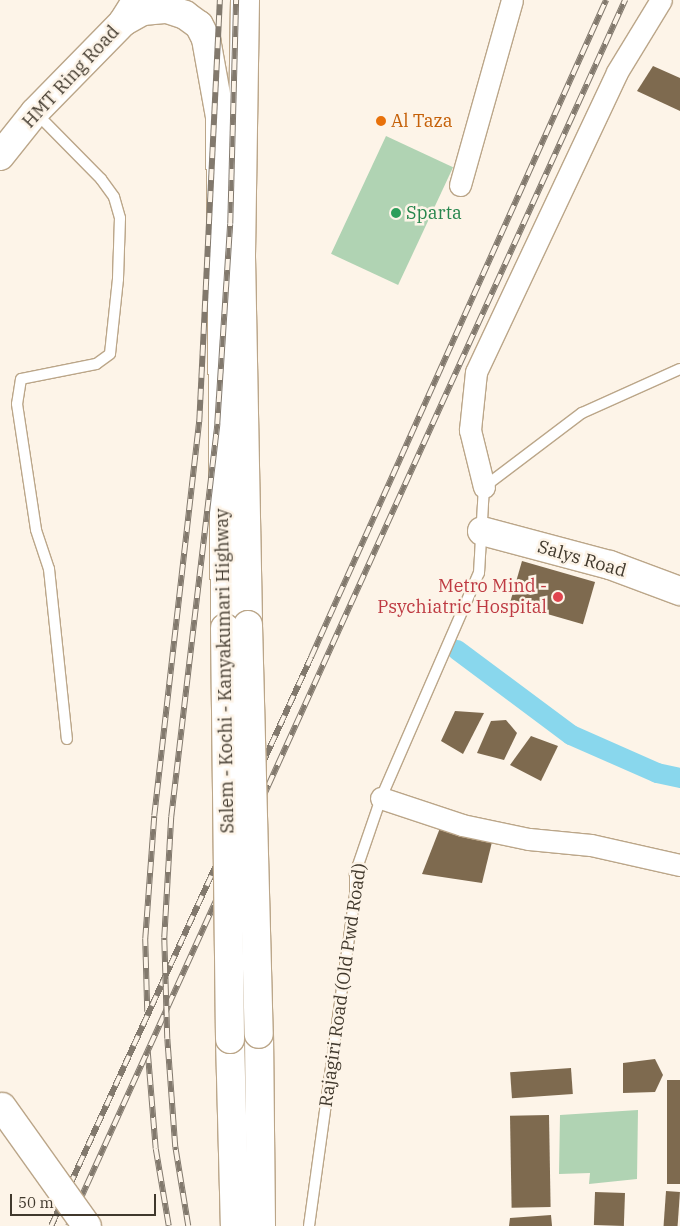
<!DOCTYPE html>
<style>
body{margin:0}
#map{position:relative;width:680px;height:1226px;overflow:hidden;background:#fdf4e8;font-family:"IBM Plex Serif",serif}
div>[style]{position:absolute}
.green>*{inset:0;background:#b0d3b3;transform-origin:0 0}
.canal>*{height:20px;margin:-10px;padding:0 10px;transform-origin:10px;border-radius:10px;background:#89d7ed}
.building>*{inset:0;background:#7e6a4f;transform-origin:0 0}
.roads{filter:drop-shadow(1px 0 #bba689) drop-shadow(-1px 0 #bba689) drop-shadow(0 1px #bba689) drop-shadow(0 -1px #bba689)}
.lane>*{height:10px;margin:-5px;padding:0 5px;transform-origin:5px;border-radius:5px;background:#fff}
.street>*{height:21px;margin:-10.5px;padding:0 10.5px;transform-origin:10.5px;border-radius:10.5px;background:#fff}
.secondary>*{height:28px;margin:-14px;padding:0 14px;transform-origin:14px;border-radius:14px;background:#fff}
.highway>*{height:28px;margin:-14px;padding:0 14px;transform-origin:14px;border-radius:14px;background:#fff}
.rail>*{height:5.5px;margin-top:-2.75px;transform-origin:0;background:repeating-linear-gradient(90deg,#fdf4e8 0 11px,#82796d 0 22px);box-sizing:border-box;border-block:1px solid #82796d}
.bridges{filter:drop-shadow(1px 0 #bba689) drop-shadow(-1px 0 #bba689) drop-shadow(0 1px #bba689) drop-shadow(0 -1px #bba689)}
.highway-bridge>*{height:28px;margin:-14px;padding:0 14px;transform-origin:14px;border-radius:14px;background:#fff}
.dots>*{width:14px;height:14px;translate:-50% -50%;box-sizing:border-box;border:2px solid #fdf4e8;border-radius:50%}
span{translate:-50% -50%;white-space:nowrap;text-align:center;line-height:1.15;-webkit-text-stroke:5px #fdf4e8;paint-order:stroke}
.street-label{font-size:18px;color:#40382c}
.food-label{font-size:18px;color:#c56008}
.left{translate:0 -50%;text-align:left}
.leisure-label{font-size:18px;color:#27864d}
.health-label{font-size:18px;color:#be3a42}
.right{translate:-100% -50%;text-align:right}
.scale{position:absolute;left:10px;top:1194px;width:146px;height:22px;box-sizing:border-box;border:2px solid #40382c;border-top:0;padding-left:6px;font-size:15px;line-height:18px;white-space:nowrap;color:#40382c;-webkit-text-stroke:4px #fdf4e8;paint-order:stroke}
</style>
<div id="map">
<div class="green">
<i style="left:386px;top:136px;width:74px;height:130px;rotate:25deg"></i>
<i style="clip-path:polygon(638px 1110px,637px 1179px,589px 1184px,590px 1173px,559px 1174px,560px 1115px)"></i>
</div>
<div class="canal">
<i style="left:457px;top:650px;width:142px;rotate:36.7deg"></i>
<i style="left:571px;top:735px;width:94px;rotate:23.8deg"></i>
<i style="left:657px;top:773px;width:24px;rotate:12deg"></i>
</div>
<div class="building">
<i style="clip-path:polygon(653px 66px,680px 78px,680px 111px,637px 91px)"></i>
<i style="left:522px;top:561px;width:76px;height:44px;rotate:16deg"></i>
<i style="clip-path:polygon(455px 711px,484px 713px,463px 754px,441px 741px)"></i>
<i style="clip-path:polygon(506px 720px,517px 733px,504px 760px,477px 753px,491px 721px)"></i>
<i style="clip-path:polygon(531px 736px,558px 746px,541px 781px,510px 765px)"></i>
<i style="clip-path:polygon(440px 828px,492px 842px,482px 883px,422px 874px)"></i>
<i style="clip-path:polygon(655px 1059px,663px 1075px,655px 1092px,623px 1093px,623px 1063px)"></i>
<i style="left:571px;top:1068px;width:26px;height:61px;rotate:86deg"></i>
<i style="left:680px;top:1080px;width:104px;height:13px;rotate:90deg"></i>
<i style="left:549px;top:1115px;width:92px;height:39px;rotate:89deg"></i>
<i style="left:666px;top:1191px;width:14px;height:35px;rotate:4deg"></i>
<i style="left:625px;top:1193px;width:33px;height:30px;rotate:92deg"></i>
<i style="clip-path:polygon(551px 1215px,552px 1226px,509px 1226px,510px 1218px)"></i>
</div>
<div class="roads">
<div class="lane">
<i style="left:36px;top:113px;width:93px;rotate:45.4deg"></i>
<i style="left:101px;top:179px;width:22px;rotate:54deg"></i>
<i style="left:114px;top:197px;width:22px;rotate:74deg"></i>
<i style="left:120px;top:218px;width:61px;rotate:91.9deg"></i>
<i style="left:118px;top:279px;width:75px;rotate:96.1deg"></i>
<i style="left:110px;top:354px;width:17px;rotate:144deg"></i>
<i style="left:96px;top:364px;width:76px;rotate:168.7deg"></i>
<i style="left:21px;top:379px;width:25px;rotate:99deg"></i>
<i style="left:17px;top:404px;width:127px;rotate:81.4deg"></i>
<i style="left:36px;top:530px;width:41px;rotate:71.6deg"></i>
<i style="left:49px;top:569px;width:171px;rotate:84deg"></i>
<i style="left:309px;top:1226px;width:334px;rotate:-82.1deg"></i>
<i style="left:355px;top:895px;width:21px;rotate:-90deg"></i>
<i style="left:355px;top:874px;width:80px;rotate:-71.1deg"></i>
<i style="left:381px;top:798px;width:245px;rotate:-66.5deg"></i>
<i style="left:479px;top:573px;width:86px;rotate:-86.7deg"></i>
<i style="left:484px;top:487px;width:123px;rotate:-37.1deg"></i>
<i style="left:582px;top:413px;width:107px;rotate:-24.2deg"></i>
</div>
<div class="street">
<i style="left:460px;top:185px;width:192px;rotate:-74.3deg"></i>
<i style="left:484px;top:487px;width:59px;rotate:-103.8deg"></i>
<i style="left:470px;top:430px;width:58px;rotate:-84.1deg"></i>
<i style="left:476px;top:372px;width:331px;rotate:-64.8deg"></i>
<i style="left:617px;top:72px;width:84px;rotate:-58.6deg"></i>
<i style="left:381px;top:798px;width:85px;rotate:18.4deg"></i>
<i style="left:462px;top:825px;width:68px;rotate:11.8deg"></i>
<i style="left:529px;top:839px;width:62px;rotate:5.5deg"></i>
<i style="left:591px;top:845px;width:91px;rotate:12.7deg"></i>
</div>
<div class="secondary">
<i style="left:482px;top:531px;width:132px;rotate:14.9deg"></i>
<i style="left:610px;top:565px;width:75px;rotate:20.4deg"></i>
</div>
<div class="highway">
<i style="left:245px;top:0;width:257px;rotate:90.9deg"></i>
<i style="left:241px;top:257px;width:368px;rotate:88.9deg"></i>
<i style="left:123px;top:22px;width:23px;rotate:-29deg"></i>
<i style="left:143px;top:11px;width:24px;rotate:-5deg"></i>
<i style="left:167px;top:9px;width:19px;rotate:18deg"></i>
<i style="left:185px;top:15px;width:17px;rotate:36deg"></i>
<i style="left:199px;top:25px;width:16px;rotate:63deg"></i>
<i style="left:206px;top:39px;width:79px;rotate:79.8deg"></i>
<i style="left:220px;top:117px;width:511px;rotate:89.44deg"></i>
<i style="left:0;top:156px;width:56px;rotate:-51.5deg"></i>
<i style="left:35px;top:112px;width:126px;rotate:-45.6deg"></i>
<i style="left:123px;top:22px;width:19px;rotate:-58deg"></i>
<i style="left:259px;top:1034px;width:192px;rotate:89.4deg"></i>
<i style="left:230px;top:1039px;width:187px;rotate:88.5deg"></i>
</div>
</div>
<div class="rail">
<i style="left:147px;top:1012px;width:73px;rotate:-91.6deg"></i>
<i style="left:145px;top:939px;width:123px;rotate:-85.8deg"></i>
<i style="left:154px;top:816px;width:397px;rotate:-83.5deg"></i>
<i style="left:199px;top:422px;width:423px;rotate:-87.2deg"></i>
<i style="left:148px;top:1052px;width:97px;rotate:85.3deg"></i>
<i style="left:156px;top:1149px;width:78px;rotate:80.4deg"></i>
<i style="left:51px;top:1226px;width:626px;rotate:-65.44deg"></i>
<i style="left:311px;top:657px;width:720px;rotate:-65.82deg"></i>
<i style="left:68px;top:1226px;width:1347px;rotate:-65.57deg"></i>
<i style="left:188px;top:1226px;width:80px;rotate:-99.3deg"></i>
<i style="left:175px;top:1147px;width:108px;rotate:-94.2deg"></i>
<i style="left:167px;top:1039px;width:101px;rotate:-91.7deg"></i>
<i style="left:164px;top:938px;width:121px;rotate:-86.7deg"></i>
<i style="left:171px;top:817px;width:396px;rotate:-83.3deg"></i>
<i style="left:217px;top:424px;width:200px;rotate:-86.3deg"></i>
<i style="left:230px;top:224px;width:224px;rotate:-88.5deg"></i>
</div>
<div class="bridges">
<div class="highway-bridge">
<i style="left:248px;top:625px;width:409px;rotate:88.5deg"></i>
<i style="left:225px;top:628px;width:411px;rotate:89.3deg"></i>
<i style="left:2px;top:1107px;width:146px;rotate:54.5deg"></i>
</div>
</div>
<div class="dots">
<i style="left:381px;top:121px;background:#e8710a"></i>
<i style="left:396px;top:213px;background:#2e9e5b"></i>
<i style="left:558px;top:597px;background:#e0444e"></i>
</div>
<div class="street-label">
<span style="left:71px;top:77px;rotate:-47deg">HMT Ring Road</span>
<span style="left:582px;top:559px;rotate:16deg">Salys Road</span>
<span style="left:225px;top:671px;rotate:-91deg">Salem - Kochi - Kanyakumari Highway</span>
<span style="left:343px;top:985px;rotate:-82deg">Rajagiri Road (Old Pwd Road)</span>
</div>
<div class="food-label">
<span class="left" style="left:391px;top:121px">Al Taza</span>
</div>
<div class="leisure-label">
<span class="left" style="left:406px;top:213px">Sparta</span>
</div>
<div class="health-label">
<span class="right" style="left:547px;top:597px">Metro Mind -<br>Psychiatric Hospital</span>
</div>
<div class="scale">50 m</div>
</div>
